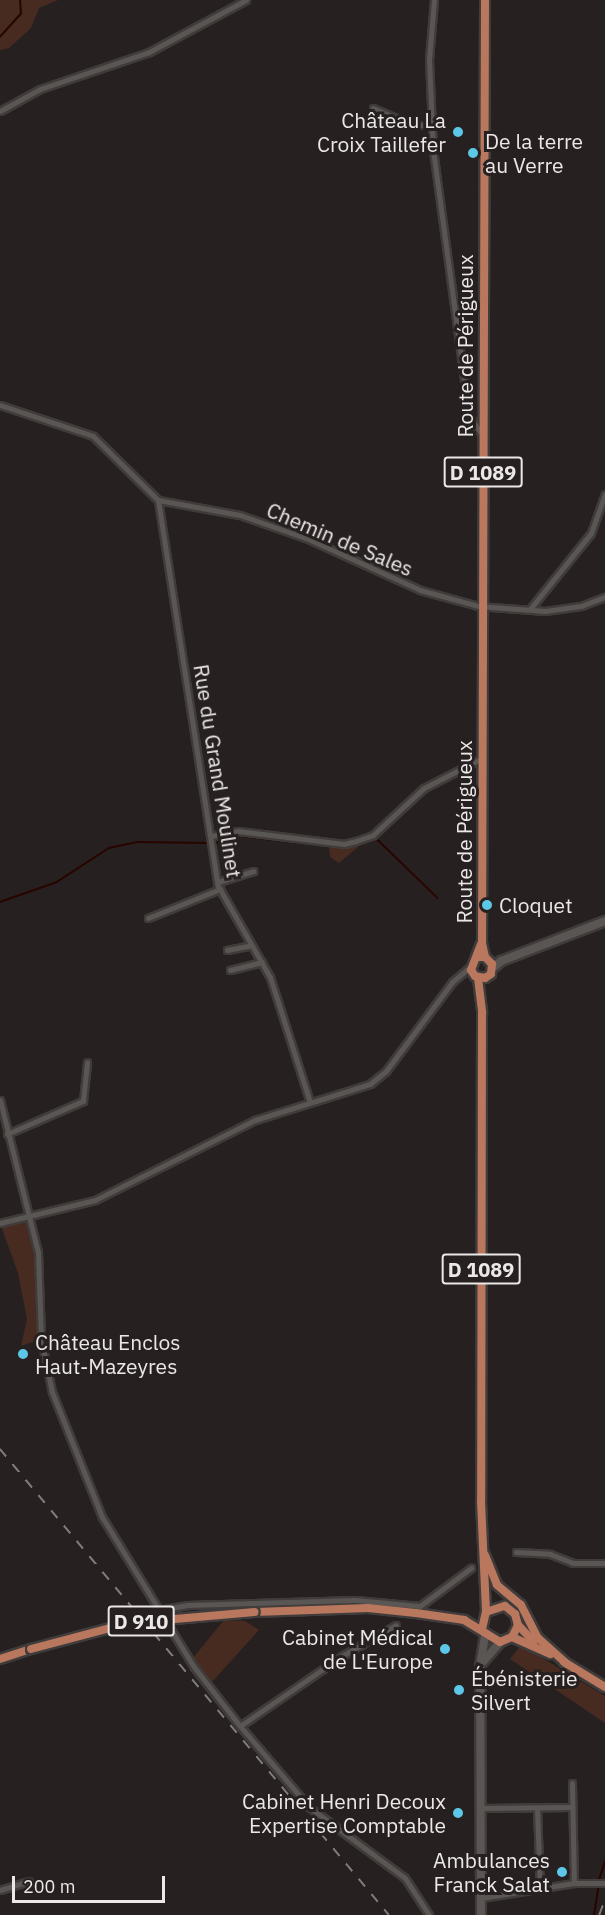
<!DOCTYPE html>
<meta charset="utf-8">
<style>
body{margin:0}
#map{position:relative;width:605px;height:1915px;overflow:hidden;background:#262120;font-family:"IBM Plex Sans",sans-serif}
div>[style]{position:absolute}
.green>*{inset:0;background:#472b21}
.stream>*{height:1.5px;margin:-0.75px;padding:0 0.75px;transform-origin:0.75px;border-radius:0.75px;background:#280400}
.roads{filter:drop-shadow(2px 0 #3f3c3b) drop-shadow(-2px 0 #3f3c3b) drop-shadow(0 2px #3f3c3b) drop-shadow(0 -2px #3f3c3b)}
.street>*{height:5px;margin:-2.5px;padding:0 2.5px;transform-origin:2.5px;border-radius:2.5px;background:#5a5654}
.secondary>*{height:8px;margin:-4px;padding:0 4px;transform-origin:4px;border-radius:4px;background:#5a5654}
.primary>*{height:8px;margin:-4px;padding:0 4px;transform-origin:4px;border-radius:4px;background:#b9775e}
.rail>*{height:1.5px;margin-top:-0.75px;transform-origin:0;background:repeating-linear-gradient(90deg,#807c7b 0 10px,transparent 0 20px)}
.bridges{filter:drop-shadow(2px 0 #3f3c3b) drop-shadow(-2px 0 #3f3c3b) drop-shadow(0 2px #3f3c3b) drop-shadow(0 -2px #3f3c3b)}
.primary-bridge>*{height:8px;margin:-4px;padding:0 4px;transform-origin:4px;border-radius:4px;background:#b9775e}
.dots>*{width:16px;height:16px;translate:-50% -50%;box-sizing:border-box;border:3px solid #262120;border-radius:50%}
span{translate:-50% -50%;white-space:nowrap;text-align:center;line-height:1.15;-webkit-text-stroke:6px #262120;paint-order:stroke}
.shield-label span{padding:2px 4px;background:#262120;border:2px solid;border-radius:4px;-webkit-text-stroke-width:0}
.shield-label{font-size:20px;color:#ebe8e7;font-weight:700}
.poi-label{font-size:21px;color:#ebe8e7}
.right{translate:-100% -50%;text-align:right}
.left{translate:0 -50%;text-align:left}
.street-label{font-size:21px;color:#ebe8e7}
.scale{position:absolute;left:12px;top:1876px;width:153px;height:27px;box-sizing:border-box;border:3px solid #ebe8e7;border-top:0;padding-left:8px;font-size:18px;line-height:21px;white-space:nowrap;color:#ebe8e7;-webkit-text-stroke:4px #262120;paint-order:stroke}
</style>
<div id="map">
<div class="green">
<i style="clip-path:polygon(0 0,58px 0,39px 8px,31px 28px,9px 48px,0 50px)"></i>
<i style="clip-path:polygon(357px 842px,358px 847px,339px 863px,330px 857px,329px 846px)"></i>
<i style="clip-path:polygon(27px 1222px,38px 1252px,41px 1339px,21px 1346px,27px 1319px,18px 1273px,1px 1226px)"></i>
<i style="clip-path:polygon(224px 1620px,245px 1621px,259px 1630px,212px 1682px,193px 1658px)"></i>
<i style="clip-path:polygon(521px 1645px,605px 1696px,605px 1723px,510px 1659px)"></i>
</div>
<div class="stream">
<i style="left:0;top:37px;width:31px;rotate:-48deg"></i>
<i style="left:21px;top:14px;width:14px;rotate:-94deg"></i>
<i style="left:227px;top:839px;width:13px;rotate:-13deg"></i>
<i style="left:240px;top:836px;width:61px;rotate:6.5deg"></i>
<i style="left:305px;top:843px;width:39px;rotate:7deg"></i>
<i style="left:344px;top:848px;width:34px;rotate:-17deg"></i>
<i style="left:376px;top:838px;width:86px;rotate:44.1deg"></i>
<i style="left:214px;top:844px;width:8px;rotate:-23deg"></i>
<i style="left:0;top:902px;width:60px;rotate:-19.3deg"></i>
<i style="left:57px;top:882px;width:62px;rotate:-33.2deg"></i>
<i style="left:109px;top:848px;width:30px;rotate:-12deg"></i>
<i style="left:138px;top:842px;width:71px;rotate:0.8deg"></i>
<i style="left:599px;top:1880px;width:20px;rotate:-72deg"></i>
<i style="left:594px;top:1915px;width:30px;rotate:-81deg"></i>
</div>
<div class="roads">
<div class="street">
<i style="left:434px;top:0;width:59px;rotate:94.8deg"></i>
<i style="left:429px;top:59px;width:91px;rotate:87.5deg"></i>
<i style="left:433px;top:150px;width:268px;rotate:82.3deg"></i>
<i style="left:469px;top:416px;width:24px;rotate:55deg"></i>
<i style="left:373px;top:108px;width:43px;rotate:23.6deg"></i>
<i style="left:412px;top:125px;width:20px"></i>
<i style="left:0;top:111px;width:46px;rotate:-28.8deg"></i>
<i style="left:40px;top:89px;width:115px;rotate:-18.7deg"></i>
<i style="left:149px;top:52px;width:110px;rotate:-28.2deg"></i>
<i style="left:0;top:405px;width:98px;rotate:18.4deg"></i>
<i style="left:93px;top:436px;width:91px;rotate:44.6deg"></i>
<i style="left:158px;top:500px;width:83px;rotate:10.4deg"></i>
<i style="left:240px;top:515px;width:70px;rotate:19.2deg"></i>
<i style="left:306px;top:538px;width:125px;rotate:24.5deg"></i>
<i style="left:420px;top:590px;width:60px;rotate:15.4deg"></i>
<i style="left:478px;top:606px;width:67px;rotate:4.3deg"></i>
<i style="left:545px;top:611px;width:36px;rotate:-8deg"></i>
<i style="left:581px;top:606px;width:26px;rotate:-21deg"></i>
<i style="left:158px;top:500px;width:391px;rotate:81.2deg"></i>
<i style="left:218px;top:886px;width:105px;rotate:60.3deg"></i>
<i style="left:270px;top:977px;width:131px;rotate:72.3deg"></i>
<i style="left:530px;top:609px;width:97px;rotate:-51.2deg"></i>
<i style="left:591px;top:533px;width:41px;rotate:-70.3deg"></i>
<i style="left:211px;top:836px;width:27px;rotate:-10deg"></i>
<i style="left:238px;top:831px;width:107px;rotate:7deg"></i>
<i style="left:344px;top:844px;width:12px;rotate:-14deg"></i>
<i style="left:356px;top:841px;width:18px;rotate:-19deg"></i>
<i style="left:373px;top:835px;width:69px;rotate:-42.7deg"></i>
<i style="left:424px;top:788px;width:65px;rotate:-27.3deg"></i>
<i style="left:218px;top:882px;width:37px;rotate:-17deg"></i>
<i style="left:148px;top:918px;width:78px;rotate:-21.9deg"></i>
<i style="left:227px;top:950px;width:25px;rotate:-11deg"></i>
<i style="left:230px;top:970px;width:33px;rotate:-14deg"></i>
<i style="left:0;top:1100px;width:157px;rotate:76deg"></i>
<i style="left:38px;top:1252px;width:87px;rotate:88deg"></i>
<i style="left:41px;top:1339px;width:54px;rotate:78.3deg"></i>
<i style="left:52px;top:1392px;width:135px;rotate:68.2deg"></i>
<i style="left:102px;top:1517px;width:176px;rotate:58.5deg"></i>
<i style="left:194px;top:1667px;width:75px;rotate:52.1deg"></i>
<i style="left:240px;top:1726px;width:106px;rotate:49.6deg"></i>
<i style="left:309px;top:1807px;width:119px;rotate:36.5deg"></i>
<i style="left:405px;top:1878px;width:44px;rotate:57deg"></i>
<i style="left:7px;top:1134px;width:83px;rotate:-23.5deg"></i>
<i style="left:83px;top:1101px;width:39px;rotate:-84deg"></i>
<i style="left:0;top:1223px;width:98px;rotate:-13.6deg"></i>
<i style="left:95px;top:1200px;width:179px;rotate:-26.6deg"></i>
<i style="left:255px;top:1120px;width:121px;rotate:-17.4deg"></i>
<i style="left:370px;top:1084px;width:21px;rotate:-39deg"></i>
<i style="left:386px;top:1071px;width:111px;rotate:-53.4deg"></i>
<i style="left:452px;top:982px;width:25px;rotate:-40deg"></i>
<i style="left:516px;top:1552px;width:34px;rotate:3deg"></i>
<i style="left:550px;top:1554px;width:25px;rotate:21deg"></i>
<i style="left:573px;top:1563px;width:32px"></i>
<i style="left:159px;top:1610px;width:29px;rotate:-10deg"></i>
<i style="left:188px;top:1605px;width:167px;rotate:-1.7deg"></i>
<i style="left:355px;top:1600px;width:65px;rotate:5.3deg"></i>
<i style="left:420px;top:1606px;width:64px;rotate:-36.7deg"></i>
<i style="left:240px;top:1726px;width:124px;rotate:-34.5deg"></i>
<i style="left:342px;top:1656px;width:62px;rotate:-29.9deg"></i>
<i style="left:572px;top:1783px;width:100px;rotate:88.9deg"></i>
<i style="left:481px;top:1808px;width:91px;rotate:-0.6deg"></i>
<i style="left:537px;top:1808px;width:81px;rotate:87.9deg"></i>
<i style="left:0;top:1890px;width:30px;rotate:-17deg"></i>
<i style="left:481px;top:1898px;width:94px;rotate:-9.2deg"></i>
<i style="left:574px;top:1883px;width:31px"></i>
</div>
<div class="secondary">
<i style="left:493px;top:968px;width:11px;rotate:-41deg"></i>
<i style="left:501px;top:961px;width:111px;rotate:-21deg"></i>
<i style="left:482px;top:1663px;width:28px;rotate:-49deg"></i>
<i style="left:481px;top:1915px;width:248px;rotate:-90.2deg"></i>
<i style="left:480px;top:1667px;width:32px;rotate:-81deg"></i>
</div>
<div class="primary">
<i style="left:485px;top:0;width:943px;rotate:90.18deg"></i>
<i style="left:482px;top:943px;width:14px;rotate:78deg"></i>
<i style="left:477px;top:957px;width:8px"></i>
<i style="left:485px;top:957px;width:10px;rotate:45deg"></i>
<i style="left:492px;top:964px;width:10px;rotate:96deg"></i>
<i style="left:491px;top:974px;width:7px;rotate:146deg"></i>
<i style="left:485px;top:978px;width:10px;rotate:-169deg"></i>
<i style="left:475px;top:976px;width:7px;rotate:-124deg"></i>
<i style="left:471px;top:970px;width:28px;rotate:-69deg"></i>
<i style="left:478px;top:978px;width:35px;rotate:83deg"></i>
<i style="left:482px;top:1013px;width:488px;rotate:90.1deg"></i>
<i style="left:481px;top:1501px;width:111px;rotate:87.4deg"></i>
<i style="left:485px;top:1555px;width:32px;rotate:68deg"></i>
<i style="left:497px;top:1585px;width:31px;rotate:40deg"></i>
<i style="left:521px;top:1605px;width:37px;rotate:63deg"></i>
<i style="left:538px;top:1638px;width:39px;rotate:42deg"></i>
<i style="left:255px;top:1612px;width:113px;rotate:-2deg"></i>
<i style="left:368px;top:1608px;width:48px;rotate:5.9deg"></i>
<i style="left:416px;top:1613px;width:49px;rotate:8.3deg"></i>
<i style="left:464px;top:1620px;width:42px;rotate:31.4deg"></i>
<i style="left:500px;top:1642px;width:13px;rotate:-23deg"></i>
<i style="left:512px;top:1637px;width:13px;rotate:-63deg"></i>
<i style="left:482px;top:1629px;width:17px;rotate:-77deg"></i>
<i style="left:486px;top:1612px;width:20px;rotate:-18deg"></i>
<i style="left:505px;top:1606px;width:13px;rotate:39deg"></i>
<i style="left:515px;top:1614px;width:11px;rotate:75deg"></i>
<i style="left:518px;top:1625px;width:23px;rotate:47deg"></i>
<i style="left:512px;top:1637px;width:42px;rotate:24.1deg"></i>
<i style="left:0;top:1659px;width:33px;rotate:-18deg"></i>
<i style="left:564px;top:1662px;width:48px;rotate:31.4deg"></i>
</div>
</div>
<div class="rail">
<i style="left:0;top:1449px;width:607px;rotate:50.15deg"></i>
<i style="left:599px;top:1915px;width:17px;rotate:-69deg"></i>
</div>
<div class="bridges">
<div class="primary-bridge">
<i style="left:31px;top:1649px;width:101px;rotate:-14.9deg"></i>
<i style="left:129px;top:1623px;width:126px;rotate:-5deg"></i>
</div>
</div>
<div class="dots">
<i style="left:458px;top:132px;background:#5dc7e8"></i>
<i style="left:473px;top:153px;background:#5dc7e8"></i>
<i style="left:487px;top:905px;background:#5dc7e8"></i>
<i style="left:23px;top:1354px;background:#5dc7e8"></i>
<i style="left:445px;top:1649px;background:#5dc7e8"></i>
<i style="left:459px;top:1690px;background:#5dc7e8"></i>
<i style="left:458px;top:1813px;background:#5dc7e8"></i>
<i style="left:562px;top:1872px;background:#5dc7e8"></i>
</div>
<div class="shield-label">
<span style="left:483px;top:472px">D 1089</span>
<span style="left:481px;top:1269px">D 1089</span>
<span style="left:141px;top:1621px">D 910</span>
</div>
<div class="poi-label">
<span class="right" style="left:446px;top:132px">Château La<br>Croix Taillefer</span>
<span class="left" style="left:485px;top:153px">De la terre<br>au Verre</span>
<span class="left" style="left:499px;top:905px">Cloquet</span>
<span class="left" style="left:35px;top:1354px">Château Enclos<br>Haut-Mazeyres</span>
<span class="right" style="left:433px;top:1649px">Cabinet Médical<br>de L'Europe</span>
<span class="left" style="left:471px;top:1690px">Ébénisterie<br>Silvert</span>
<span class="right" style="left:446px;top:1813px">Cabinet Henri Decoux<br>Expertise Comptable</span>
<span class="right" style="left:550px;top:1872px">Ambulances<br>Franck Salat</span>
</div>
<div class="street-label">
<span style="left:465px;top:346px;rotate:-90deg">Route de Périgueux</span>
<span style="left:340px;top:539px;rotate:23deg">Chemin de Sales</span>
<span style="left:218px;top:771px;rotate:81deg">Rue du Grand Moulinet</span>
<span style="left:464px;top:832px;rotate:-90deg">Route de Périgueux</span>
</div>
<div class="scale">200 m</div>
</div>
